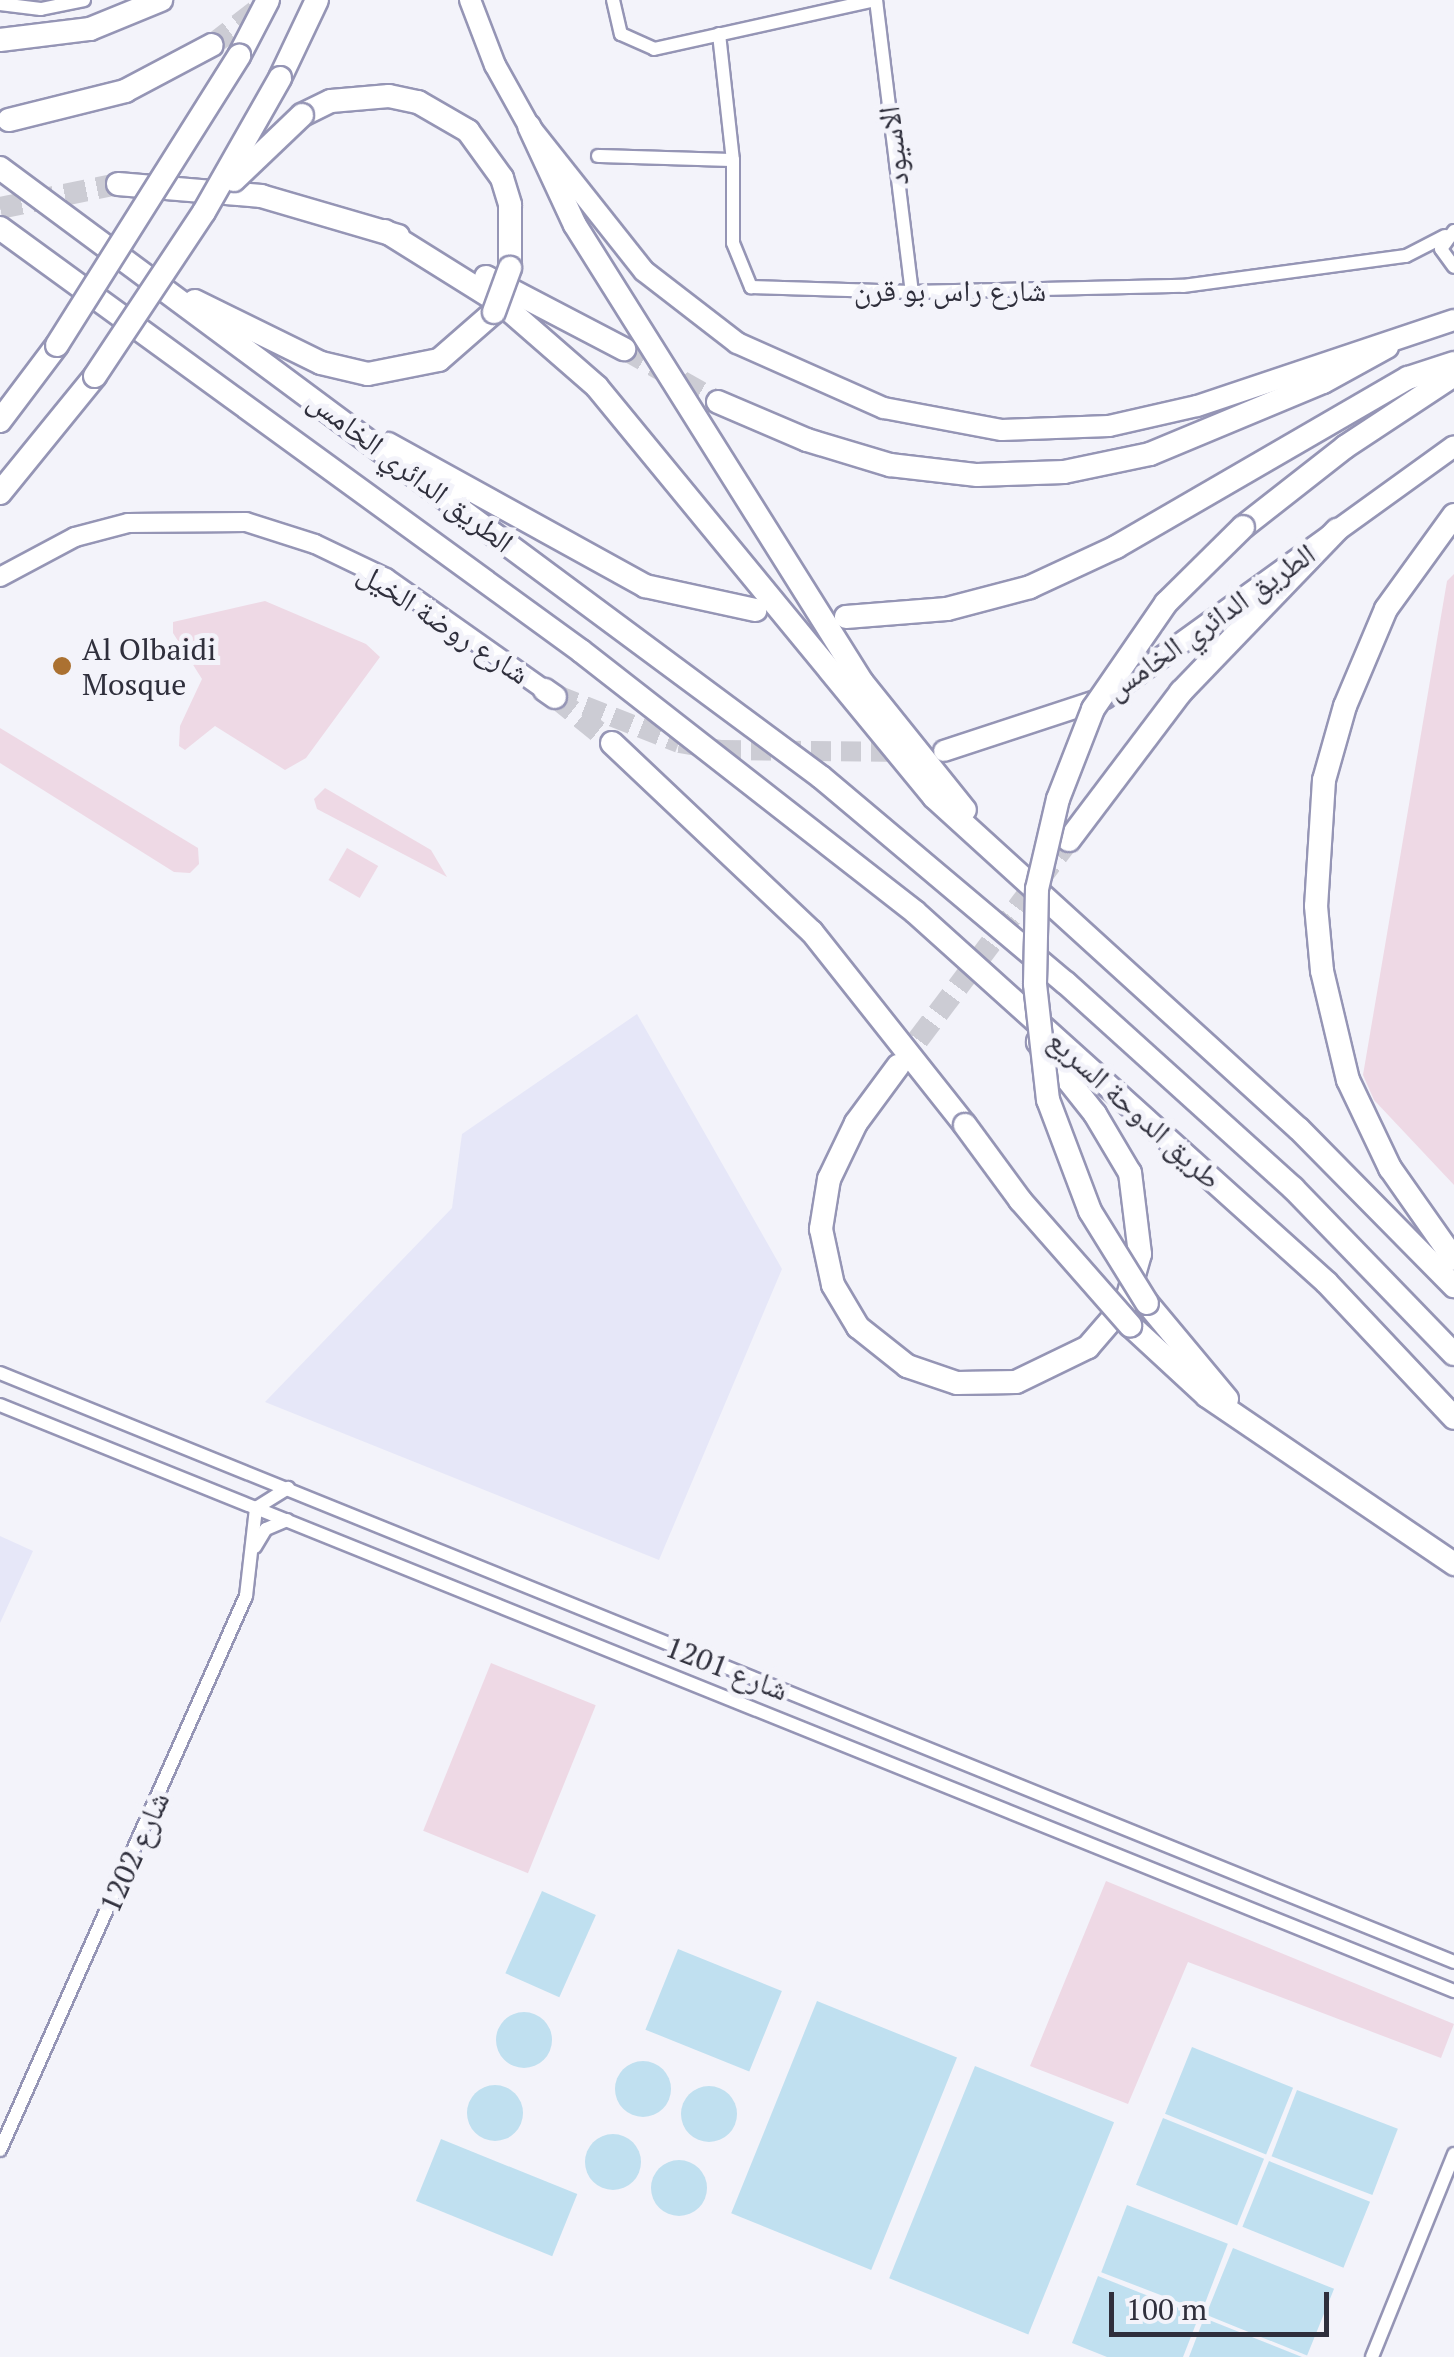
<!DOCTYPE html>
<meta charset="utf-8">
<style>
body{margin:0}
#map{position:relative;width:1454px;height:2357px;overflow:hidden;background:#f3f3fa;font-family:"PT Serif","Noto Naskh Arabic",serif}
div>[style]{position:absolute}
.built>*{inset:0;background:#e6e7f8}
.green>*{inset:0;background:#eed9e5;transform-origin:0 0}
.water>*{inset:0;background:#c0e0f0;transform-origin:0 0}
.round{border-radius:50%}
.primary-tunnel>*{height:20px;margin-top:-10px;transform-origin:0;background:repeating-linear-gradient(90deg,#ccccd4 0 20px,transparent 0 30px)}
.highway-tunnel>*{height:22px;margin-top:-11px;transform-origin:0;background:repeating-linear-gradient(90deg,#ccccd4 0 22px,transparent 0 33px)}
.roads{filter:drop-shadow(2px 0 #9595b5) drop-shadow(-2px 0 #9595b5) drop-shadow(0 2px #9595b5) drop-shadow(0 -2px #9595b5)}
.street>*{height:12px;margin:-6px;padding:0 6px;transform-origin:6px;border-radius:6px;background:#fff}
.secondary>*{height:18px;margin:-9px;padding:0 9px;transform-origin:9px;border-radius:9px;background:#fff}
.primary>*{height:20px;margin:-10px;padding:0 10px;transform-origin:10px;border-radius:10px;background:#fff}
.highway>*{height:22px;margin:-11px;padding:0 11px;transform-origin:11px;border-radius:11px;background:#fff}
.bridges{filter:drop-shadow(2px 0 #9595b5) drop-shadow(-2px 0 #9595b5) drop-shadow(0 2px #9595b5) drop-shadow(0 -2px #9595b5)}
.highway-bridge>*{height:22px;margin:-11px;padding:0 11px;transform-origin:11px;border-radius:11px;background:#fff}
.dots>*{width:28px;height:28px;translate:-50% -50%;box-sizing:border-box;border:5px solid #f3f3fa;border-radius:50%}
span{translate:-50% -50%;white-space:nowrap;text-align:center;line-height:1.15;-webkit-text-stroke:10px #f3f3fa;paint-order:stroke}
.street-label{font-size:30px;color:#2f2f3c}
.poi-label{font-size:30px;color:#2f2f3c}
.left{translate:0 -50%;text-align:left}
.scale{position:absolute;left:1109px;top:2292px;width:220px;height:45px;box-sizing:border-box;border:5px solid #2f2f3c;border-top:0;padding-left:12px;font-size:30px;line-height:35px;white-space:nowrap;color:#2f2f3c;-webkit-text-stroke:8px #f3f3fa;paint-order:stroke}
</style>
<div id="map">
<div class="built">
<i style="clip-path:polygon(637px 1014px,782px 1269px,659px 1560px,265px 1402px,452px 1208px,462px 1134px)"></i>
<i style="clip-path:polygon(0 1536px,33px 1551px,0 1623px)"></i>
</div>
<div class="green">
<i style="clip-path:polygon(1454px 574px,1454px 1185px,1374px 1100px,1363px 1075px,1447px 581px)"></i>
<i style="clip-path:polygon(265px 601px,366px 644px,380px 657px,306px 758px,285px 770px,215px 726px,185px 750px,179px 746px,180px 726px,202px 679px,173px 633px,173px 622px)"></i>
<i style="clip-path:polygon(0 728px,198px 848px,199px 864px,190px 873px,174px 872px,0 763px)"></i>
<i style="clip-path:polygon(325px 788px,431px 850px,447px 877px,317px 809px,314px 799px)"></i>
<i style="left:347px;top:848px;width:36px;height:37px;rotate:30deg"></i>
<i style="left:491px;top:1663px;width:113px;height:181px;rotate:22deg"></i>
<i style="clip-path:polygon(1106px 1881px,1454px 2024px,1441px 2058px,1188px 1962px,1128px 2104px,1030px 2066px)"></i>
</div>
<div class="water">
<i style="left:542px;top:1891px;width:59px;height:90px;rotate:24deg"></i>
<i style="left:678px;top:1949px;width:112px;height:87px;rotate:22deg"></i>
<i style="left:817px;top:2001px;width:151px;height:229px;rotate:22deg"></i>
<i class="round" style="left:496px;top:2012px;width:56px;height:56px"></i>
<i style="left:1192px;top:2047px;width:109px;height:72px;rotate:22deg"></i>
<i class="round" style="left:615px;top:2061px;width:56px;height:56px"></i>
<i style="left:975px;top:2066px;width:150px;height:229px;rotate:22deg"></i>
<i class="round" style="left:467px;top:2085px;width:56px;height:56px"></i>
<i class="round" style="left:681px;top:2086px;width:56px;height:56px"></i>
<i style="left:1297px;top:2090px;width:108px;height:71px;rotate:21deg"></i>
<i style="left:1163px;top:2118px;width:109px;height:72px;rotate:22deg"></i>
<i class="round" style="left:585px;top:2134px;width:56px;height:56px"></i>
<i style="left:441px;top:2139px;width:147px;height:67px;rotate:22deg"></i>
<i class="round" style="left:651px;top:2160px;width:56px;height:56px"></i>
<i style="left:1269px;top:2161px;width:109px;height:71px;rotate:22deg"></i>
<i style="left:1127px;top:2205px;width:108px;height:72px;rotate:21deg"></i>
<i style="left:1233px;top:2248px;width:109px;height:72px;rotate:22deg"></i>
<i style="clip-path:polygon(1098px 2276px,1199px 2316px,1183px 2357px,1107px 2357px,1072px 2343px)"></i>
<i style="clip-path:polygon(1204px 2318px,1302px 2357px,1189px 2357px)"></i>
</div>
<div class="primary-tunnel">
<i style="left:557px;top:695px;width:131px;rotate:21.5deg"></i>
<i style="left:679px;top:743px;width:43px;rotate:9.5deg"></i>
<i style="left:721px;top:750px;width:189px;rotate:0.6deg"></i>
</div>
<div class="highway-tunnel">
<i style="left:212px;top:45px;width:72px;rotate:-37.7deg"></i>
<i style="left:0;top:208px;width:120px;rotate:-11.5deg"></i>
<i style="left:624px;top:349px;width:108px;rotate:29.4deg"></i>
<i style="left:555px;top:697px;width:73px;rotate:38.9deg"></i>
<i style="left:898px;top:1066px;width:283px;rotate:-52.9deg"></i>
</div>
<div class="roads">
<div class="street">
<i style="left:613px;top:0;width:35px;rotate:77deg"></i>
<i style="left:621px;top:34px;width:36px;rotate:24deg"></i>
<i style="left:654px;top:49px;width:226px;rotate:-12.5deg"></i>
<i style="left:876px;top:0;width:294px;rotate:83deg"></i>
<i style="left:0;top:4px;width:41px;rotate:7deg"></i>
<i style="left:41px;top:9px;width:44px;rotate:-11.8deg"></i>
<i style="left:719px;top:34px;width:127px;rotate:83.7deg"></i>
<i style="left:733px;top:160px;width:83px;rotate:90deg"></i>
<i style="left:733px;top:243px;width:48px;rotate:67.8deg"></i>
<i style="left:751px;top:287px;width:161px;rotate:1.8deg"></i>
<i style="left:912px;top:292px;width:271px;rotate:-1.3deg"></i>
<i style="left:1183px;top:286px;width:225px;rotate:-7.7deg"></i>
<i style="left:1406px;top:256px;width:44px;rotate:-27.1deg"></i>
<i style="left:598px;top:156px;width:135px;rotate:1.7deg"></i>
<i style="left:1454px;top:231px;width:22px;rotate:126deg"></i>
<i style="left:1441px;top:249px;width:22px;rotate:54deg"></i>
<i style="left:0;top:1373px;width:1569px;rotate:22.05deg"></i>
<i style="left:0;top:1405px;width:1568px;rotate:21.95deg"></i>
<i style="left:255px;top:1547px;width:21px;rotate:-59deg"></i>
<i style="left:266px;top:1529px;width:23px;rotate:-23deg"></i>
<i style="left:0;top:2150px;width:606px;rotate:-66.06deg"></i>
<i style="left:246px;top:1596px;width:89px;rotate:-83.5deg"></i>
<i style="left:256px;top:1508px;width:38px;rotate:-32deg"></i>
<i style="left:1372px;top:2357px;width:219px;rotate:-68deg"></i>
</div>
<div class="secondary">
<i style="left:0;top:577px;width:85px;rotate:-28.1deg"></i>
<i style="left:75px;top:537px;width:55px;rotate:-14.8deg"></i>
<i style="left:128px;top:523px;width:118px;rotate:-0.5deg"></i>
<i style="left:246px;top:522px;width:72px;rotate:17.7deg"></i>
<i style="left:315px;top:544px;width:79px;rotate:25.6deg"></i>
<i style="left:386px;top:578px;width:194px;rotate:35.2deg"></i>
</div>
<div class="primary">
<i style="left:470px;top:0;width:70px;rotate:69deg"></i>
<i style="left:495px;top:65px;width:70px;rotate:60.9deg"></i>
<i style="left:529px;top:126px;width:185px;rotate:51.6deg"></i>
<i style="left:644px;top:271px;width:118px;rotate:37.7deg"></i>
<i style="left:737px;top:343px;width:161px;rotate:23.9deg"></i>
<i style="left:884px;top:408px;width:120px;rotate:10.6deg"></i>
<i style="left:1002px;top:430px;width:107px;rotate:-2.1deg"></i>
<i style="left:1109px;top:426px;width:90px;rotate:-12.8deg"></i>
<i style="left:1197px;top:406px;width:271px;rotate:-18.5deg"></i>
<i style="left:944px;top:751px;width:169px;rotate:-18.2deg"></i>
<i style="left:1105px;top:698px;width:430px;rotate:-35.8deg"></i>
</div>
<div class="highway">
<i style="left:0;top:40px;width:91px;rotate:-7deg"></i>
<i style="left:90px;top:29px;width:77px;rotate:-22.2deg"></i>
<i style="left:239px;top:56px;width:63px;rotate:-62.6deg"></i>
<i style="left:280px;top:78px;width:86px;rotate:-64.6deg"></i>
<i style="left:302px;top:115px;width:32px;rotate:-26deg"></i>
<i style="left:331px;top:101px;width:58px;rotate:-4.9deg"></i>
<i style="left:389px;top:96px;width:30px;rotate:12deg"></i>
<i style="left:418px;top:102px;width:58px;rotate:30.1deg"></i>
<i style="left:468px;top:131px;width:58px;rotate:54.1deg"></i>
<i style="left:502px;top:178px;width:28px;rotate:73deg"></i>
<i style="left:510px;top:205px;width:63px;rotate:90deg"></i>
<i style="left:9px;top:120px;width:120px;rotate:-14deg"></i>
<i style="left:125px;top:91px;width:98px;rotate:-27.9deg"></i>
<i style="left:529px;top:126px;width:109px;rotate:65.1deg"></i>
<i style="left:575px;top:225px;width:540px;rotate:57.87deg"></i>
<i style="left:862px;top:682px;width:164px;rotate:51.2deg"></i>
<i style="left:0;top:168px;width:1022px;rotate:36.57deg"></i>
<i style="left:821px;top:777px;width:320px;rotate:40.1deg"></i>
<i style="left:1066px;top:983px;width:306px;rotate:42.1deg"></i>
<i style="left:1293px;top:1188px;width:231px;rotate:45.9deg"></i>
<i style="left:118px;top:184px;width:144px;rotate:4.8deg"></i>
<i style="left:261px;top:196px;width:143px;rotate:16.3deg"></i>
<i style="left:0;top:228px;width:719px;rotate:36.06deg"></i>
<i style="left:581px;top:651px;width:424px;rotate:38deg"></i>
<i style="left:915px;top:912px;width:554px;rotate:42deg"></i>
<i style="left:1327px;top:1283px;width:185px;rotate:46.7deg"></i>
<i style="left:385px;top:231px;width:138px;rotate:32deg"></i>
<i style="left:502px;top:304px;width:126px;rotate:41.1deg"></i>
<i style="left:597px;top:387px;width:531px;rotate:50.58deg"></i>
<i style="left:934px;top:797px;width:493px;rotate:42.3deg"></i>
<i style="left:1299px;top:1129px;width:221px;rotate:45.4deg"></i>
<i style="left:486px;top:277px;width:156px;rotate:27.6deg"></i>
<i style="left:195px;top:301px;width:140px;rotate:26.2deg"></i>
<i style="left:321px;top:363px;width:48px;rotate:13.2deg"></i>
<i style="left:368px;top:374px;width:72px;rotate:-11.2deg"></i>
<i style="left:439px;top:360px;width:73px;rotate:-41.1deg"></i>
<i style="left:718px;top:402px;width:97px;rotate:23.1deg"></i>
<i style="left:807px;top:440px;width:87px;rotate:16.8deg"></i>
<i style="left:890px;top:465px;width:88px;rotate:6.6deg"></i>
<i style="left:977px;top:475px;width:87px;rotate:-2deg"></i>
<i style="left:1064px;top:472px;width:88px;rotate:-11.8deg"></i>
<i style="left:1150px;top:454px;width:187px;rotate:-22.6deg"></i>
<i style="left:1323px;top:382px;width:73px;rotate:-28.7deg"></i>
<i style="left:0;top:421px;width:95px;rotate:-53.1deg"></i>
<i style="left:388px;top:444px;width:294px;rotate:28.9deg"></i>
<i style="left:645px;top:586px;width:113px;rotate:12.3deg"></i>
<i style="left:0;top:493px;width:151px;rotate:-50.9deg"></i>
<i style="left:1454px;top:515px;width:116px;rotate:125.9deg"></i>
<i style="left:1386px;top:609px;width:105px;rotate:112.9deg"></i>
<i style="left:1345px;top:706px;width:77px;rotate:105.8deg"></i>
<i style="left:1324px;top:780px;width:126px;rotate:93.6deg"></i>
<i style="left:1316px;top:906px;width:65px;rotate:84.7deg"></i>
<i style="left:1322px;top:971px;width:112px;rotate:76.6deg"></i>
<i style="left:1348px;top:1080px;width:98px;rotate:64.5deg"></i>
<i style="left:1390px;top:1168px;width:111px;rotate:54.9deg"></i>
<i style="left:1243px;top:527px;width:130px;rotate:-38.1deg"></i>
<i style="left:1345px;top:447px;width:131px;rotate:-33.4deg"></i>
<i style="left:846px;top:617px;width:101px;rotate:-4.5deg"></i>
<i style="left:947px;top:609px;width:86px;rotate:-14.8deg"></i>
<i style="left:1030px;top:587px;width:95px;rotate:-24.9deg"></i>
<i style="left:1116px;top:547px;width:337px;rotate:-30.1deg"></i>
<i style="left:1408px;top:378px;width:48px;rotate:-18.1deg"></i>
<i style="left:545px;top:690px;width:12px;rotate:35deg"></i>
<i style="left:612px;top:743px;width:275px;rotate:43.4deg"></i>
<i style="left:812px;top:932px;width:246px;rotate:51.6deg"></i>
<i style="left:1069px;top:840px;width:186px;rotate:-52.9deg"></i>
<i style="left:1181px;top:692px;width:225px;rotate:-46.1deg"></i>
<i style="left:898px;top:1066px;width:71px;rotate:126.4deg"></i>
<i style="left:856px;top:1123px;width:62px;rotate:115.7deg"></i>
<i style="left:829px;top:1179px;width:51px;rotate:99.1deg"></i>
<i style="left:821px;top:1229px;width:57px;rotate:77.9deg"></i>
<i style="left:833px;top:1285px;width:49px;rotate:59.2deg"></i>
<i style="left:858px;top:1327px;width:63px;rotate:38.5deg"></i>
<i style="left:907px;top:1366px;width:53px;rotate:18.8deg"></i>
<i style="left:957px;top:1383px;width:59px;rotate:-1deg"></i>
<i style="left:1016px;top:1382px;width:80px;rotate:-25.9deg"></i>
<i style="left:1088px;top:1347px;width:58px;rotate:-49.2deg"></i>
<i style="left:1126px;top:1303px;width:51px;rotate:-74.1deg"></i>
<i style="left:1140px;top:1254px;width:82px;rotate:-97deg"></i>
<i style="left:1130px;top:1173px;width:69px;rotate:-120.7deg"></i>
<i style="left:1095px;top:1114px;width:92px;rotate:-128.4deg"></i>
<i style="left:1147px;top:1303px;width:125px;rotate:50.2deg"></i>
<i style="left:1130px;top:1325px;width:105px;rotate:42.7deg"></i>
<i style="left:1207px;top:1396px;width:299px;rotate:34.2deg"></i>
</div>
</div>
<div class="bridges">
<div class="highway-bridge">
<i style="left:234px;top:180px;width:94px;rotate:-43.7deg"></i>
<i style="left:494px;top:312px;width:47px;rotate:-70deg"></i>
<i style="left:57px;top:345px;width:342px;rotate:-57.8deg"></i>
<i style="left:95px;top:376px;width:197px;rotate:-56.4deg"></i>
<i style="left:204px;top:212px;width:154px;rotate:-60.4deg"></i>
<i style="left:965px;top:1125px;width:93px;rotate:53.7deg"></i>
<i style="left:1020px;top:1200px;width:167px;rotate:48.7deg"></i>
<i style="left:1147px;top:1303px;width:108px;rotate:-121.8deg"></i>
<i style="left:1090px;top:1211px;width:119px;rotate:-110.7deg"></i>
<i style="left:1048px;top:1100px;width:117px;rotate:-96.4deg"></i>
<i style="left:1035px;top:984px;width:95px;rotate:-88.8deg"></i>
<i style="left:1037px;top:889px;width:92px;rotate:-76.9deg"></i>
<i style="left:1058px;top:799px;width:97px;rotate:-68.7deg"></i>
<i style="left:1093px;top:709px;width:129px;rotate:-55.4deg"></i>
<i style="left:1166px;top:603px;width:108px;rotate:-44.6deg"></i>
</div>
</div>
<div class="dots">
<i style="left:62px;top:666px;background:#ab7131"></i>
</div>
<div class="street-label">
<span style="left:893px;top:146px;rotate:-97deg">الاسيود</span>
<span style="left:950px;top:290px">شارع راس بو قرن</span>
<span style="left:411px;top:471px;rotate:37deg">الطريق الدائري الخامس</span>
<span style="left:1210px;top:621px;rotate:-35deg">الطريق الدائري الخامس</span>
<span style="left:444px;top:623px;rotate:33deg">شارع روضة الخيل</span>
<span style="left:1135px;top:1109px;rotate:42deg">طريق الدوحة السريع</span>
<span style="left:727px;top:1668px;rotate:21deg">شارع 1201</span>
<span style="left:134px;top:1852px;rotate:-66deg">شارع 1202</span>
</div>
<div class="poi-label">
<span class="left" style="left:82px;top:666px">Al Olbaidi<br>Mosque</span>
</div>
<div class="scale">100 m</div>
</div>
